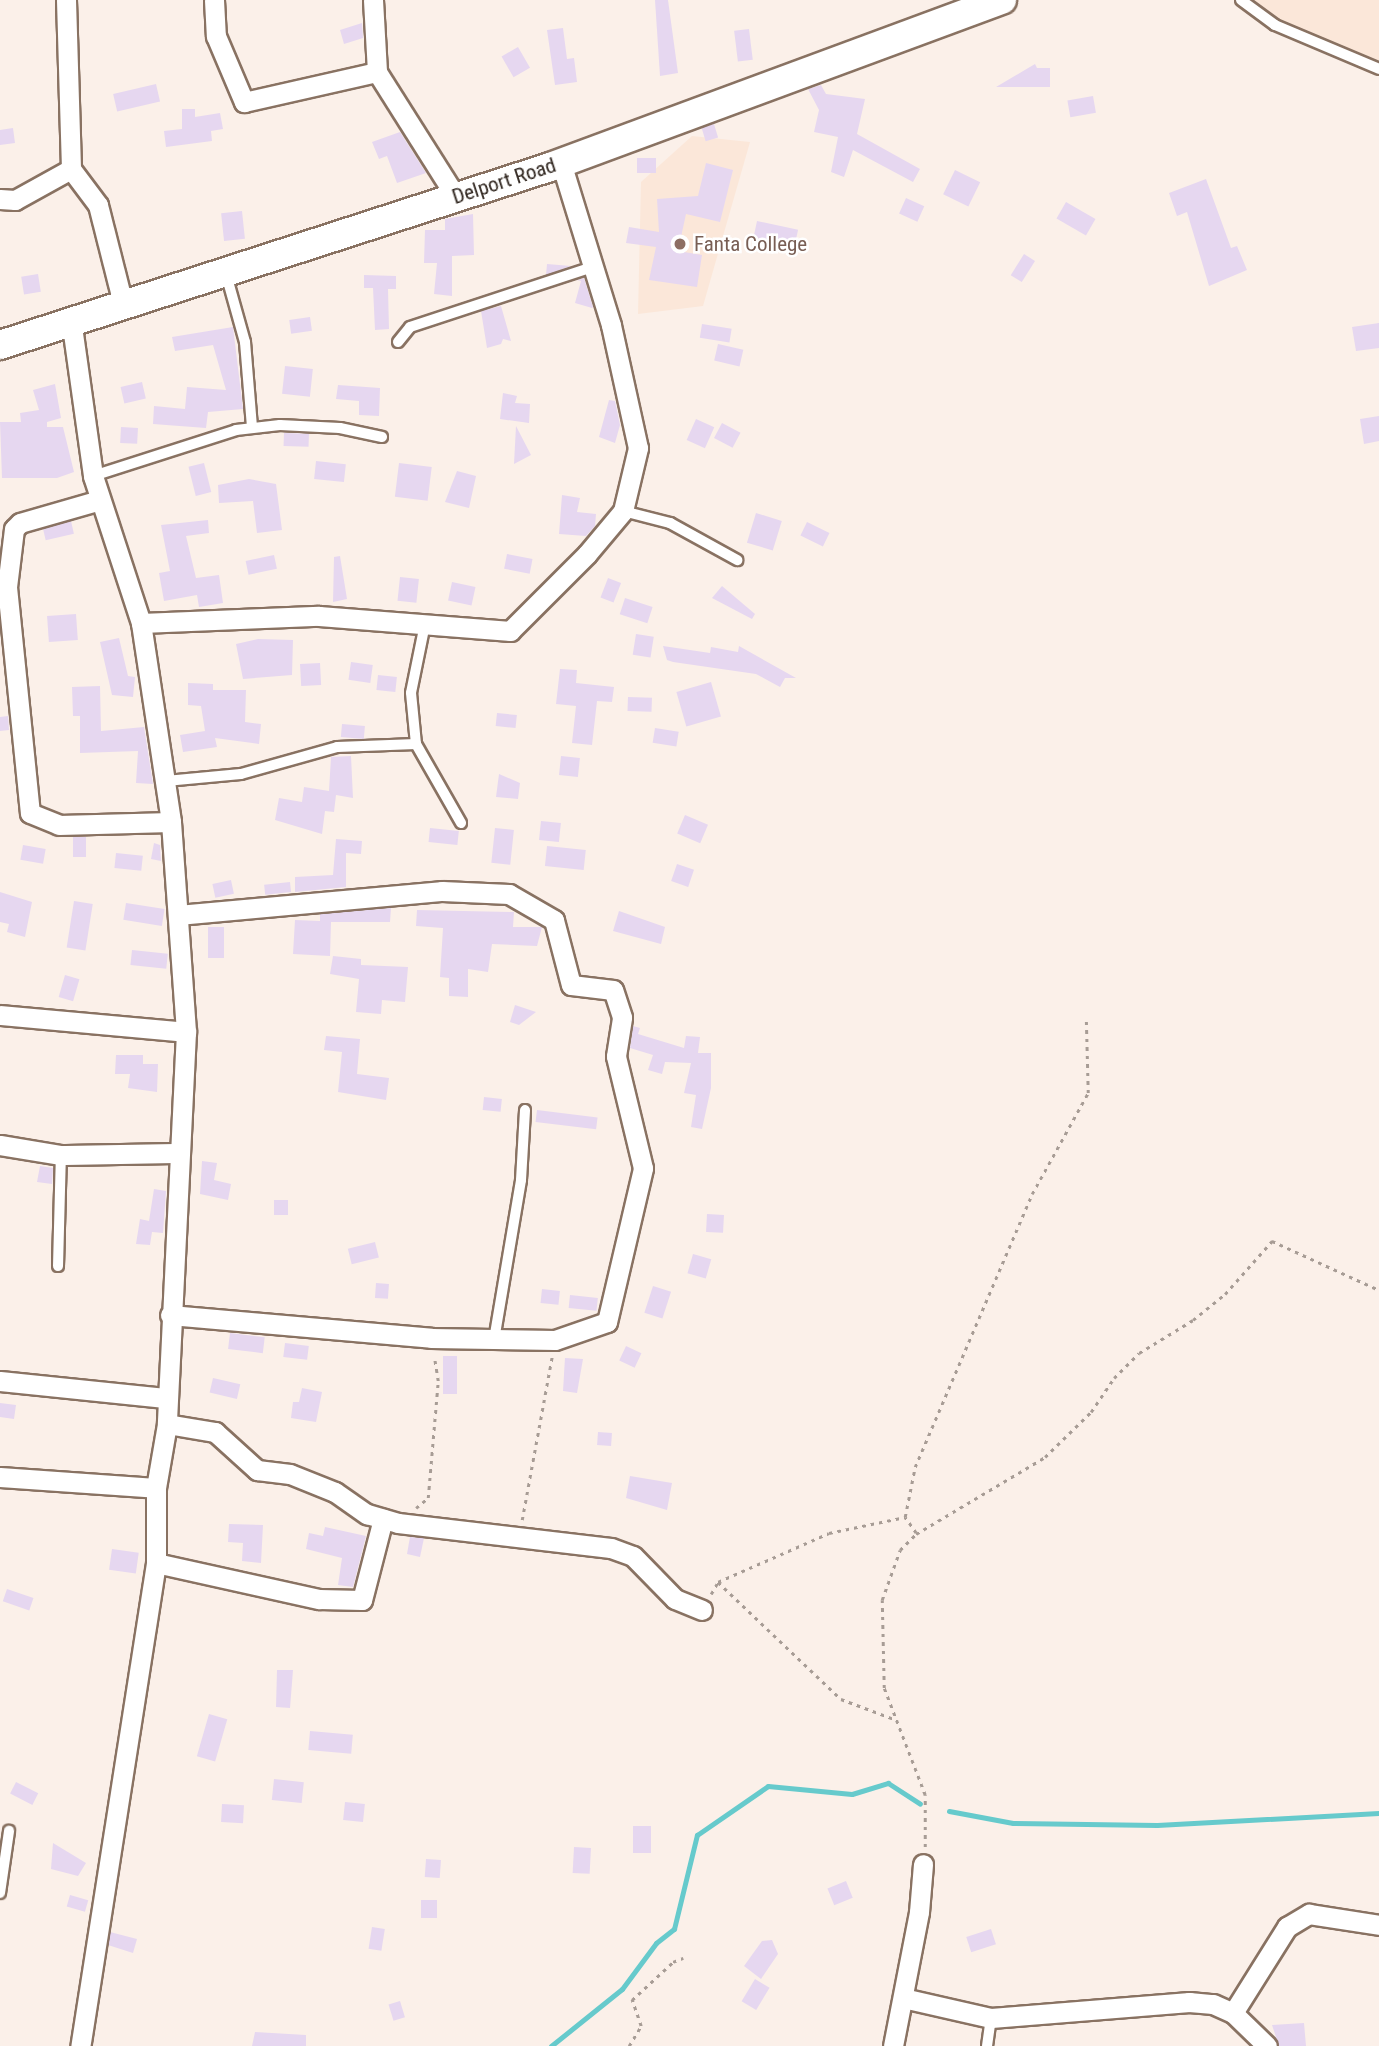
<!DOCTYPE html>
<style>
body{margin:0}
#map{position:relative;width:1379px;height:2046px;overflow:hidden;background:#fbf0e9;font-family:"Roboto Condensed",sans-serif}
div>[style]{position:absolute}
.built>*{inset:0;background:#fbe7d9}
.stream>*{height:5px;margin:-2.5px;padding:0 2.5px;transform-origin:2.5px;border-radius:2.5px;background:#66cacc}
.building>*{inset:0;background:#e6d7f0;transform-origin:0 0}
.path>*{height:2.5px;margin-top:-1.25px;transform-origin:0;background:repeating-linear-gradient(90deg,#a79c95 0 3.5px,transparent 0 8.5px)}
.roads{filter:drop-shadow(2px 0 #897262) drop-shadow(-2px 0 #897262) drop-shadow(0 2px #897262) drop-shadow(0 -2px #897262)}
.lane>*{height:10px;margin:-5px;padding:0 5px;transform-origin:5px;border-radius:5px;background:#fff}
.street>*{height:19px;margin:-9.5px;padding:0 9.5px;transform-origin:9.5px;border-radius:9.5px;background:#fff}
.secondary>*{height:28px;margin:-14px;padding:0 14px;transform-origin:14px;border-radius:14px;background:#fff}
.dots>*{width:19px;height:19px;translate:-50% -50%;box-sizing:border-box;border:4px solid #fff;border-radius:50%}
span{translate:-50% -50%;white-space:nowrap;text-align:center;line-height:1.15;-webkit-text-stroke:5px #fff;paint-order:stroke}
.street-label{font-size:21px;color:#2f251e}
.education-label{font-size:21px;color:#785e54}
.left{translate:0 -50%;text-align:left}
</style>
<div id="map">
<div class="built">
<i style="clip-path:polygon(1245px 0,1379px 0,1379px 71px,1362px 64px)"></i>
<i style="clip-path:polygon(692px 136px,750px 142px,703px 306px,638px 314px,641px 182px)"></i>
</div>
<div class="stream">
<i style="left:949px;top:1811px;width:65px;rotate:10.6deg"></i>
<i style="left:1013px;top:1823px;width:144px;rotate:0.8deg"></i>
<i style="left:1157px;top:1825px;width:222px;rotate:-3.1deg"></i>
<i style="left:551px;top:2046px;width:91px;rotate:-38.8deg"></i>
<i style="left:622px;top:1989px;width:57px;rotate:-53.5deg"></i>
<i style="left:656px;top:1943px;width:23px;rotate:-38deg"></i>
<i style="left:674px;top:1929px;width:97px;rotate:-76.3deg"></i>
<i style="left:697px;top:1835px;width:86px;rotate:-34.6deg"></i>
<i style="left:768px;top:1786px;width:84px;rotate:5.4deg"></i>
<i style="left:852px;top:1794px;width:38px;rotate:-17deg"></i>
<i style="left:888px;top:1783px;width:38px;rotate:33deg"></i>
</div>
<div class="building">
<i style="clip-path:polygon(655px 0,668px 0,678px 73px,660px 76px)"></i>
<i style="clip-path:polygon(362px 23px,363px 38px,344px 44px,340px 30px)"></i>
<i style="clip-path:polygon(563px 28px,567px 59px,574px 58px,577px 82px,555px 85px,547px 30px)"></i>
<i style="left:749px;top:29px;width:31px;height:15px;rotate:83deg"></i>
<i style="left:518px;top:47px;width:24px;height:19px;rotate:60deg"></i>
<i style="clip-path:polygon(1035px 64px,1037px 68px,1050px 68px,1050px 87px,996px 87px)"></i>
<i style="left:156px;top:84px;width:18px;height:44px;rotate:77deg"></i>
<i style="clip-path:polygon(821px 85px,826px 94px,865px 99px,857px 134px,920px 169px,913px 182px,853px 150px,844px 177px,831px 172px,838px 137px,814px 132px,819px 110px,808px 89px)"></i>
<i style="left:1093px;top:96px;width:17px;height:26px;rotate:80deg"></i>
<i style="clip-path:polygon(182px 109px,195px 109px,195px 117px,220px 113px,223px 129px,211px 131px,212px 141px,166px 147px,164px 131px,182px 129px)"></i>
<i style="left:714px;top:124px;width:14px;height:13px;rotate:73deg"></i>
<i style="clip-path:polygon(13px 128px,15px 143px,0 145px,0 130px)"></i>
<i style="clip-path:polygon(400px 132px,426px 173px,397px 183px,387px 156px,379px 159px,372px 142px)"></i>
<i style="left:637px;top:158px;width:19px;height:15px"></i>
<i style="clip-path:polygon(706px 163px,733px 170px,720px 222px,686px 214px,678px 251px,702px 255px,697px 287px,649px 280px,656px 247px,626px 243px,629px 227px,659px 232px,657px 199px,698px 196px)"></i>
<i style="left:955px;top:170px;width:28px;height:27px;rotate:26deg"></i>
<i style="clip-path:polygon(1206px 179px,1231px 248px,1237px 246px,1247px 270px,1209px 286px,1187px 212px,1177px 216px,1169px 193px)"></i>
<i style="left:906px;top:198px;width:20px;height:17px;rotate:24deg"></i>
<i style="left:1066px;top:202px;width:34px;height:19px;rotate:30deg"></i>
<i style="left:242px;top:211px;width:28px;height:21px;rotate:84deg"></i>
<i style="clip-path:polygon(473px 214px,474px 255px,452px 256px,452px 296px,434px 294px,437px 263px,424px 263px,425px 230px,445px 230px,445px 219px)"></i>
<i style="left:757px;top:221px;width:42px;height:17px;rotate:12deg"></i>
<i style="left:1024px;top:254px;width:13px;height:25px;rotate:32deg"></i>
<i style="clip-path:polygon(547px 264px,571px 266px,546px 275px)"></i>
<i style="left:38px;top:274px;width:18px;height:17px;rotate:81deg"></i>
<i style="clip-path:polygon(364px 275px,396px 276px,396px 289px,388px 289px,389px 329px,375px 330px,373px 288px,364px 288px)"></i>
<i style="clip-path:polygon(584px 278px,593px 307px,592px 308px,575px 303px,581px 281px,577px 280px)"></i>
<i style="clip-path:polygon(501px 306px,511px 341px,503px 339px,501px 344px,487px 348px,481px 311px)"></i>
<i style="left:310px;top:317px;width:14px;height:21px;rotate:82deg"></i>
<i style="clip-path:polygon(1379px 323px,1379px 348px,1356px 351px,1352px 327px)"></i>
<i style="left:702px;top:324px;width:30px;height:14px;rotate:9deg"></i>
<i style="clip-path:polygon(233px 327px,243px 409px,208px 412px,206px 428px,153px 424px,154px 406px,185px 409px,187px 387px,226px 390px,213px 345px,175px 351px,172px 337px)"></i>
<i style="left:718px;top:344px;width:26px;height:17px;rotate:13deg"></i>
<i style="left:285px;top:366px;width:28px;height:28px;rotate:6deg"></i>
<i style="left:142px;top:382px;width:17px;height:22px;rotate:77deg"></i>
<i style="clip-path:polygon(55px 384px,61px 418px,47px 422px,47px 427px,63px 427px,74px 472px,57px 478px,2px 478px,0 422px,21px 422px,20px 413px,39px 410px,33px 390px)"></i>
<i style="clip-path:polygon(338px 385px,380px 388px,379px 416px,359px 415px,359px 401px,336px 399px)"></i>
<i style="clip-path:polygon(503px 393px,517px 396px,515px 403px,530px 404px,529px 423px,500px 419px)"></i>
<i style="clip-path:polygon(609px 400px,615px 401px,620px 425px,615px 443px,599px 437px)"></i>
<i style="clip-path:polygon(1379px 416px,1379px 441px,1364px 444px,1360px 419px)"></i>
<i style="left:696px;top:419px;width:20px;height:23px;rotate:24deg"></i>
<i style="left:722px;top:423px;width:21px;height:17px;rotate:28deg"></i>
<i style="clip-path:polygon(516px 426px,531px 455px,514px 464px)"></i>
<i style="left:121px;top:427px;width:17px;height:16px;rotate:3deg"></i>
<i style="left:284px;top:433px;width:25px;height:13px;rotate:2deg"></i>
<i style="left:316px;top:461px;width:30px;height:18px;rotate:6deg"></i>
<i style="left:204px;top:463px;width:30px;height:16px;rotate:76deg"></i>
<i style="left:399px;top:463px;width:33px;height:34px;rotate:7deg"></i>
<i style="clip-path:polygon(457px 471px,476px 476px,469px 508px,445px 502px)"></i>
<i style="clip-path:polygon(249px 479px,276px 484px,282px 530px,257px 533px,253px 501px,219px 503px,218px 485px)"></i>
<i style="clip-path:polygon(562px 495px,580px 498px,577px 512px,596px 514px,595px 526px,586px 536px,559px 534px)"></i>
<i style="left:756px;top:513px;width:27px;height:31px;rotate:17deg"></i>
<i style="clip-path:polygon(208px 520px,209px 533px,186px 536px,196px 578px,219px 575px,223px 603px,199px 607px,197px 595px,164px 601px,159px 573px,170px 571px,161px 525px)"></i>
<i style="left:71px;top:521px;width:13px;height:29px;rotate:77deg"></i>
<i style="left:807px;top:522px;width:25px;height:15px;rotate:26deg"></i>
<i style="left:507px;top:554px;width:26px;height:15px;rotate:11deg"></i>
<i style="left:274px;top:555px;width:14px;height:29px;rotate:78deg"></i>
<i style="clip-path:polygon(340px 556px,347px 599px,333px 602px,334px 557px)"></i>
<i style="left:400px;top:577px;width:19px;height:24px;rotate:6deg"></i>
<i style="left:608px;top:578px;width:14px;height:21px;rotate:21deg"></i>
<i style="left:452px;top:582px;width:24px;height:19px;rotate:12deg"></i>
<i style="clip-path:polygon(722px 586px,755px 614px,752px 619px,712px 598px)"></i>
<i style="left:625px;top:598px;width:29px;height:17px;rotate:18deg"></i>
<i style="left:76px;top:614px;width:26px;height:29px;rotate:86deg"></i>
<i style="left:636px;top:634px;width:18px;height:21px;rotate:9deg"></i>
<i style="clip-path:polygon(119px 638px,128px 676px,135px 677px,133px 697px,112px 695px,100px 642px)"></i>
<i style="clip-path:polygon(258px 639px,293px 640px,292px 675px,243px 679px,236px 644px)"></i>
<i style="clip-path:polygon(663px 646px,710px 653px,711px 647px,738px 652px,739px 646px,796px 678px,785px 678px,780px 687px,756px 674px,673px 662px,667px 660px)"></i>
<i style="left:351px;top:662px;width:22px;height:18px;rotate:8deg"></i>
<i style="left:320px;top:663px;width:22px;height:20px;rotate:87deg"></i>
<i style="clip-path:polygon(560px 669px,577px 670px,576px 683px,614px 687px,612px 702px,597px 701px,592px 745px,572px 743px,576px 706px,556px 704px)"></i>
<i style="left:378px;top:675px;width:19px;height:15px;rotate:6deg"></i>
<i style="left:711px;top:682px;width:36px;height:36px;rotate:74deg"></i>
<i style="clip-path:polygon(188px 683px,213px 684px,213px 690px,246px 690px,245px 722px,261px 724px,259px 744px,215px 738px,217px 747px,183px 752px,180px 735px,205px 731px,201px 706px,188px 705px)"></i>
<i style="clip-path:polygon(100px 686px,101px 731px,144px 727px,153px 784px,136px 783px,138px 751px,80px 753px,80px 716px,73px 716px,72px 687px)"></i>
<i style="left:628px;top:697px;width:24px;height:14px;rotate:2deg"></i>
<i style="left:497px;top:713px;width:20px;height:13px;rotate:6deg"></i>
<i style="clip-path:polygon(8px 716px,9px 730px,0 731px,0 717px)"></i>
<i style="left:342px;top:724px;width:23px;height:13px;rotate:5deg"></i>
<i style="left:655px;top:728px;width:24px;height:15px;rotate:9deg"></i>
<i style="clip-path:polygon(351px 756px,353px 798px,336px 795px,334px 812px,325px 811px,322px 834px,275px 820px,279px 798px,302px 802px,304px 787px,329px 791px,331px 757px)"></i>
<i style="left:561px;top:756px;width:19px;height:19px;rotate:6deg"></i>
<i style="clip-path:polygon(499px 774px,520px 783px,518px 799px,496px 797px)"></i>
<i style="left:685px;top:815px;width:25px;height:20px;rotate:23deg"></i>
<i style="left:541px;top:821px;width:20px;height:19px;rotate:6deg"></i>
<i style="left:430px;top:828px;width:29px;height:14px;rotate:6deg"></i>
<i style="left:495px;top:828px;width:19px;height:35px;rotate:6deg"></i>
<i style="left:73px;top:837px;width:13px;height:20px"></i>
<i style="clip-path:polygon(336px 839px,362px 841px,361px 854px,346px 853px,346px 887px,295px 892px,295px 877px,333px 875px)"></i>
<i style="clip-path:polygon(154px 843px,160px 845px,161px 861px,151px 859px)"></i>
<i style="left:23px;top:845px;width:23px;height:15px;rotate:10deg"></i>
<i style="left:547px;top:846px;width:39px;height:20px;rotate:6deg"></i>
<i style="left:116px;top:853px;width:27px;height:15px;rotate:6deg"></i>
<i style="left:677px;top:864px;width:18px;height:18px;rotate:19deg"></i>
<i style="left:231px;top:880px;width:14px;height:19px;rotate:78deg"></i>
<i style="left:290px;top:882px;width:10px;height:26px;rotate:84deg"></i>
<i style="clip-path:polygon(0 892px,32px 902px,25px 937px,7px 932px,9px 924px,0 922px)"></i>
<i style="left:74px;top:901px;width:19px;height:47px;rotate:9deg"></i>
<i style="left:126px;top:903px;width:39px;height:17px;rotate:9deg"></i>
<i style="clip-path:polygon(391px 908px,390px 922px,331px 922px,330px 956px,293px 954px,295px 920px,320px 921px,320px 914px)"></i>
<i style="clip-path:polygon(417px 910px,514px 912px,513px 927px,542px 927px,537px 946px,492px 944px,488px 972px,468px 969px,468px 997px,449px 996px,449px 978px,440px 977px,443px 928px,416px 926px)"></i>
<i style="clip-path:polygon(619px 911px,665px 927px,661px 944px,613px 931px)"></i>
<i style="left:208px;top:927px;width:16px;height:31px"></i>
<i style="left:132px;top:950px;width:36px;height:15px;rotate:6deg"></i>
<i style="clip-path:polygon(333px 956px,361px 959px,361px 965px,408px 967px,405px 1002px,382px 1000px,381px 1014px,356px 1012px,359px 979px,330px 974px)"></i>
<i style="left:65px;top:975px;width:15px;height:23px;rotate:16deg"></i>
<i style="clip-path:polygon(515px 1005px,536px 1012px,519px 1025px,510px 1022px)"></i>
<i style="clip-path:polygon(633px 1026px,640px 1028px,638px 1034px,684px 1048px,686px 1036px,700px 1037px,698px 1053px,711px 1053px,711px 1088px,702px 1129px,691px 1127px,696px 1095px,684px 1093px,691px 1063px,665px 1062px,662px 1074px,648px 1070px,653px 1055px,630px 1048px)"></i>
<i style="clip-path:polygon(326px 1036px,360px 1039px,357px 1074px,389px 1078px,386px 1100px,338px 1092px,342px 1052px,324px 1050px)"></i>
<i style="clip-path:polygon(116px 1055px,143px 1055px,143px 1064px,158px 1064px,157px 1092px,128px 1088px,130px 1074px,115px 1074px)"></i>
<i style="left:484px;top:1097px;width:18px;height:13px;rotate:6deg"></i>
<i style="left:537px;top:1110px;width:61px;height:12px;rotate:7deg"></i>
<i style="clip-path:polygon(202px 1161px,217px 1163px,214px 1180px,231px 1184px,228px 1200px,200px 1194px)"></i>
<i style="clip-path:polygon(40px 1166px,53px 1168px,52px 1184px,37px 1182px)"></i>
<i style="clip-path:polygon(154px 1189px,166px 1191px,163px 1233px,152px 1232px,150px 1245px,136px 1244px,140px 1219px,149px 1221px)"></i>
<i style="left:274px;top:1200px;width:14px;height:15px"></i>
<i style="left:707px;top:1214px;width:17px;height:18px;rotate:3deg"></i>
<i style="left:375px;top:1242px;width:16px;height:28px;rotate:76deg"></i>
<i style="left:693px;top:1254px;width:19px;height:20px;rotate:16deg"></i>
<i style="left:376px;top:1283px;width:13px;height:15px;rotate:4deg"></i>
<i style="left:653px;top:1286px;width:19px;height:28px;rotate:18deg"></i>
<i style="left:542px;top:1289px;width:18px;height:14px;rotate:6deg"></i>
<i style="left:570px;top:1295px;width:28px;height:13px;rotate:6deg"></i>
<i style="left:230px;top:1333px;width:35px;height:16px;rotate:7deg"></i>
<i style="left:285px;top:1343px;width:24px;height:14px;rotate:7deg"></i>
<i style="left:626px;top:1346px;width:17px;height:16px;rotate:25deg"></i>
<i style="left:443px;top:1356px;width:14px;height:38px"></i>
<i style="clip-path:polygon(565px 1358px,583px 1359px,577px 1393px,563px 1391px)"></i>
<i style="left:213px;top:1378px;width:28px;height:15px;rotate:13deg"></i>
<i style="clip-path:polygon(302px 1388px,322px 1392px,316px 1422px,291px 1418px,293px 1402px,299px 1402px)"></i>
<i style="clip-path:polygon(0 1403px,16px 1405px,14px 1419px,0 1417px)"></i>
<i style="left:598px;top:1432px;width:14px;height:13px;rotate:4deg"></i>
<i style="clip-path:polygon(630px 1476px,672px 1483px,667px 1510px,626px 1498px)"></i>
<i style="clip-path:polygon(229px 1524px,263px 1525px,261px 1563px,242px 1561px,243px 1543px,228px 1542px)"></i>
<i style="clip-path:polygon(325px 1527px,366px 1536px,353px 1587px,338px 1585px,342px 1558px,306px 1549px,309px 1533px,323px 1536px)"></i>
<i style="clip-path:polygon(410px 1537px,424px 1538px,420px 1557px,407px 1554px)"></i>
<i style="left:112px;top:1549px;width:27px;height:21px;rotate:8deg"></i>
<i style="left:7px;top:1589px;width:28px;height:13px;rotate:19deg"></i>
<i style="clip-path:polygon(277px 1670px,293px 1670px,290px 1708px,276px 1707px)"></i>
<i style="left:209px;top:1714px;width:19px;height:44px;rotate:16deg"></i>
<i style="left:310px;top:1731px;width:43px;height:19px;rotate:5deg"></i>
<i style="left:274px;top:1779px;width:30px;height:21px;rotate:6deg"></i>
<i style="left:16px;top:1782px;width:25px;height:13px;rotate:27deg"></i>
<i style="left:345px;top:1802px;width:20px;height:18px;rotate:6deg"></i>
<i style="left:222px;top:1804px;width:22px;height:18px;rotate:3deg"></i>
<i style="left:633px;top:1826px;width:18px;height:27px"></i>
<i style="clip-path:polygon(53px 1843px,86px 1863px,78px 1876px,51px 1869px)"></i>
<i style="left:574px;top:1847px;width:17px;height:26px;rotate:3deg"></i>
<i style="left:426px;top:1859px;width:15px;height:18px;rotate:4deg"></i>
<i style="left:846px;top:1881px;width:18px;height:20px;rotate:68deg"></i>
<i style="left:70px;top:1895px;width:19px;height:12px;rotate:16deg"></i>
<i style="left:421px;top:1900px;width:16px;height:18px"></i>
<i style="left:372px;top:1927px;width:13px;height:22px;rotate:9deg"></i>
<i style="left:991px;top:1929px;width:16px;height:26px;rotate:72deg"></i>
<i style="clip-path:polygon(110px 1932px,137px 1939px,133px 1953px,108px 1945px)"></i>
<i style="clip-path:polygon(772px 1940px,778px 1954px,761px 1979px,744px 1966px,762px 1941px)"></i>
<i style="left:755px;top:1979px;width:17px;height:26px;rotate:31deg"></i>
<i style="left:400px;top:2001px;width:17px;height:12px;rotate:73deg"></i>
<i style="clip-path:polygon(1304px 2023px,1306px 2046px,1279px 2046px,1272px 2025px)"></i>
<i style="clip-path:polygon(255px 2032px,306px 2035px,306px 2046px,252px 2046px)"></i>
</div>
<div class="path">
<i style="left:416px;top:1508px;width:16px;rotate:-40deg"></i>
<i style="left:428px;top:1498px;width:117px;rotate:-85.1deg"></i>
<i style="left:438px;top:1381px;width:25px;rotate:-99deg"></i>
<i style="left:522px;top:1520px;width:166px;rotate:-79.6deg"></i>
<i style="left:916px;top:1533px;width:19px;rotate:-125deg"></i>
<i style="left:905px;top:1517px;width:51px;rotate:-78.7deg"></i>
<i style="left:915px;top:1467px;width:297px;rotate:-66.8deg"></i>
<i style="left:1032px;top:1194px;width:115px;rotate:-61deg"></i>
<i style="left:1088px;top:1093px;width:74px;rotate:-91.5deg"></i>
<i style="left:718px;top:1582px;width:170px;rotate:43.6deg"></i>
<i style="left:841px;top:1699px;width:57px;rotate:20.7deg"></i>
<i style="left:711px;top:1594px;width:14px;rotate:-60deg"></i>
<i style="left:718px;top:1582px;width:121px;rotate:-23.8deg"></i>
<i style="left:829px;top:1533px;width:78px;rotate:-11.9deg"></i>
<i style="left:925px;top:1847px;width:52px;rotate:-90deg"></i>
<i style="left:925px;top:1795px;width:115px;rotate:-111deg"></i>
<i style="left:884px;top:1688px;width:88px;rotate:-91.3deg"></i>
<i style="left:882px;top:1600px;width:53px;rotate:-70.2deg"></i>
<i style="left:900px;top:1550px;width:23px;rotate:-45deg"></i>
<i style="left:916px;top:1534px;width:150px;rotate:-30.8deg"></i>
<i style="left:1045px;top:1457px;width:64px;rotate:-44.4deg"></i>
<i style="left:1091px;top:1412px;width:41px;rotate:-55.9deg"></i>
<i style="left:1114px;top:1378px;width:35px;rotate:-45deg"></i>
<i style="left:1139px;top:1353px;width:63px;rotate:-31.4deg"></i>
<i style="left:1193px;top:1320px;width:41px;rotate:-39.1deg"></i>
<i style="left:1225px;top:1294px;width:71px;rotate:-48.4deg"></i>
<i style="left:1272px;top:1241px;width:118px;rotate:24.6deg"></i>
<i style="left:629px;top:2046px;width:23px;rotate:-59deg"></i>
<i style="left:641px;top:2026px;width:28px;rotate:-109deg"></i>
<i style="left:632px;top:2000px;width:56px;rotate:-42.8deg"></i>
<i style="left:673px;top:1962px;width:11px;rotate:-22deg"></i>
</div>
<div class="roads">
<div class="lane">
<i style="left:1241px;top:0;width:42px;rotate:36.3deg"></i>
<i style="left:1275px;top:25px;width:113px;rotate:22.9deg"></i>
<i style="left:226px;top:274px;width:71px;rotate:74.4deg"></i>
<i style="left:245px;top:342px;width:86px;rotate:85.3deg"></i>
<i style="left:398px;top:342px;width:19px;rotate:-51deg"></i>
<i style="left:410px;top:327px;width:193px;rotate:-18.2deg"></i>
<i style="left:93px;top:476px;width:150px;rotate:-17.8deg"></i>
<i style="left:236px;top:430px;width:44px;rotate:-6.5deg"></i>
<i style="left:280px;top:425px;width:60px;rotate:2.9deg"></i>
<i style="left:340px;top:428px;width:43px;rotate:12.1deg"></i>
<i style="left:623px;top:511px;width:49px;rotate:14.3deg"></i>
<i style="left:670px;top:523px;width:77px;rotate:28.9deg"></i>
<i style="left:425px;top:624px;width:70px;rotate:101.5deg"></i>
<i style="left:411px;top:693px;width:51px;rotate:84.4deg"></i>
<i style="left:416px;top:744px;width:91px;rotate:60.3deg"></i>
<i style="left:166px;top:781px;width:75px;rotate:-5.3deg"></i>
<i style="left:241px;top:774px;width:100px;rotate:-15.7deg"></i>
<i style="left:337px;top:747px;width:79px;rotate:-2.2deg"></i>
<i style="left:58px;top:1266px;width:111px;rotate:-88.5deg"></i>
<i style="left:494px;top:1340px;width:162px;rotate:-80.4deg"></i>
<i style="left:521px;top:1180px;width:70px;rotate:-86.7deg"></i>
<i style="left:0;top:1893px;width:63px;rotate:-81.7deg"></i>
<i style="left:987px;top:2046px;width:28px;rotate:-82deg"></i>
</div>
<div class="street">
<i style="left:66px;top:0;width:169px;rotate:88.3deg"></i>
<i style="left:71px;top:169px;width:45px;rotate:53.1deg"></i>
<i style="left:98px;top:205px;width:106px;rotate:75.8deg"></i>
<i style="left:214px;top:0;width:36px;rotate:87deg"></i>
<i style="left:216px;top:36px;width:72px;rotate:67deg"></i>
<i style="left:244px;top:102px;width:136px;rotate:-12.7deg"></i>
<i style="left:373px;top:0;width:72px;rotate:86.8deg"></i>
<i style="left:377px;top:72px;width:148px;rotate:57.7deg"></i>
<i style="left:0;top:199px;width:15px;rotate:4deg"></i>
<i style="left:15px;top:200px;width:64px;rotate:-29deg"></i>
<i style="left:71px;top:319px;width:159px;rotate:82deg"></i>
<i style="left:93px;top:476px;width:155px;rotate:71.9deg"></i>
<i style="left:141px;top:623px;width:201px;rotate:81.4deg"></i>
<i style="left:171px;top:822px;width:211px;rotate:85.9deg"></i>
<i style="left:186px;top:1032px;width:392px;rotate:92.8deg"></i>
<i style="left:167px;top:1424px;width:65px;rotate:99.8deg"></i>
<i style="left:156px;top:1488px;width:75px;rotate:90deg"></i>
<i style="left:156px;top:1563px;width:489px;rotate:98.9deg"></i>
<i style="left:100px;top:500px;width:83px;rotate:164deg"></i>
<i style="left:20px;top:523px;width:8px;rotate:135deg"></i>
<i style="left:14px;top:529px;width:58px;rotate:96.9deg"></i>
<i style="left:7px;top:587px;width:227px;rotate:84.2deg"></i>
<i style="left:30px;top:813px;width:31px;rotate:22deg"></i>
<i style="left:59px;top:825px;width:112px;rotate:-1.5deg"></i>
<i style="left:141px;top:623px;width:178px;rotate:-2.3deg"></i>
<i style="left:319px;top:616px;width:192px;rotate:4.5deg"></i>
<i style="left:510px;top:631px;width:109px;rotate:-45deg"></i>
<i style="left:587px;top:554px;width:56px;rotate:-50.1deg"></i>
<i style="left:623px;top:511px;width:65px;rotate:-76.6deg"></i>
<i style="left:638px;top:448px;width:126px;rotate:-102.4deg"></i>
<i style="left:611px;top:325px;width:170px;rotate:-107.1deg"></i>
<i style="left:0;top:1015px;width:187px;rotate:5.2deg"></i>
<i style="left:0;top:1145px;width:62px;rotate:9.3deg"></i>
<i style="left:61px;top:1155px;width:118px;rotate:-1deg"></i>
<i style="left:170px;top:1315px;width:262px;rotate:5deg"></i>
<i style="left:431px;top:1338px;width:124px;rotate:0.9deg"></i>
<i style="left:555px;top:1340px;width:55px;rotate:-19.1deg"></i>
<i style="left:607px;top:1322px;width:158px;rotate:-76.8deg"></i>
<i style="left:643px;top:1168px;width:115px;rotate:-103.6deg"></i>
<i style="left:616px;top:1056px;width:39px;rotate:-81deg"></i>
<i style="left:622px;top:1017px;width:28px;rotate:-108deg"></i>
<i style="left:613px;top:990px;width:42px;rotate:-173.2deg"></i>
<i style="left:571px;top:985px;width:67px;rotate:-104.7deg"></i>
<i style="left:554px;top:920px;width:52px;rotate:-150deg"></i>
<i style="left:509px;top:894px;width:67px;rotate:-177.4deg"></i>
<i style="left:442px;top:891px;width:264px;rotate:174.8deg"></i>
<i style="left:0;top:1381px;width:166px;rotate:5.9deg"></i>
<i style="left:167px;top:1424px;width:49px;rotate:9.5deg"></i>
<i style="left:215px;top:1432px;width:57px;rotate:42.1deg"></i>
<i style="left:257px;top:1470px;width:33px;rotate:7deg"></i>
<i style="left:290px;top:1474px;width:48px;rotate:21.8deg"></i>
<i style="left:335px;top:1492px;width:39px;rotate:35deg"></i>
<i style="left:367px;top:1514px;width:32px;rotate:16deg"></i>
<i style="left:398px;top:1523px;width:214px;rotate:6.7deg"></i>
<i style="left:611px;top:1548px;width:23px;rotate:20deg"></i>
<i style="left:633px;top:1556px;width:60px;rotate:45.7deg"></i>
<i style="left:675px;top:1599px;width:29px;rotate:22deg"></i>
<i style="left:0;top:1477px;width:156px;rotate:4deg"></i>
<i style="left:156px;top:1563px;width:167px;rotate:12.5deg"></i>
<i style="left:319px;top:1599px;width:43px;rotate:1.3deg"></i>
<i style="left:362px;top:1600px;width:84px;rotate:-75.5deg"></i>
<i style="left:903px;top:1998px;width:90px;rotate:12.8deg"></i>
<i style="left:991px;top:2018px;width:199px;rotate:-4.6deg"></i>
<i style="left:1189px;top:2002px;width:24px;rotate:5deg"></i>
<i style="left:1213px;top:2004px;width:22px;rotate:24deg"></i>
<i style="left:1233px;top:2013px;width:47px;rotate:44.1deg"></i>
<i style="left:1233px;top:2013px;width:102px;rotate:-57.9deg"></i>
<i style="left:1287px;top:1927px;width:26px;rotate:-31deg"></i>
<i style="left:1309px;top:1914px;width:71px;rotate:8.9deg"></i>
<i style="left:893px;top:2046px;width:136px;rotate:-79deg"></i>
<i style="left:919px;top:1912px;width:48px;rotate:-85.2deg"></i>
</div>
<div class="secondary">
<i style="left:0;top:345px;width:578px;rotate:-17.93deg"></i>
<i style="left:550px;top:167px;width:482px;rotate:-20.3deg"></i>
</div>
</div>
<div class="dots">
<i style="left:680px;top:244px;background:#8d6e63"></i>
</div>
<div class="street-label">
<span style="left:504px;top:181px;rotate:-18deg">Delport Road</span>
</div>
<div class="education-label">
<span class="left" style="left:694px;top:244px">Fanta College</span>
</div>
</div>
